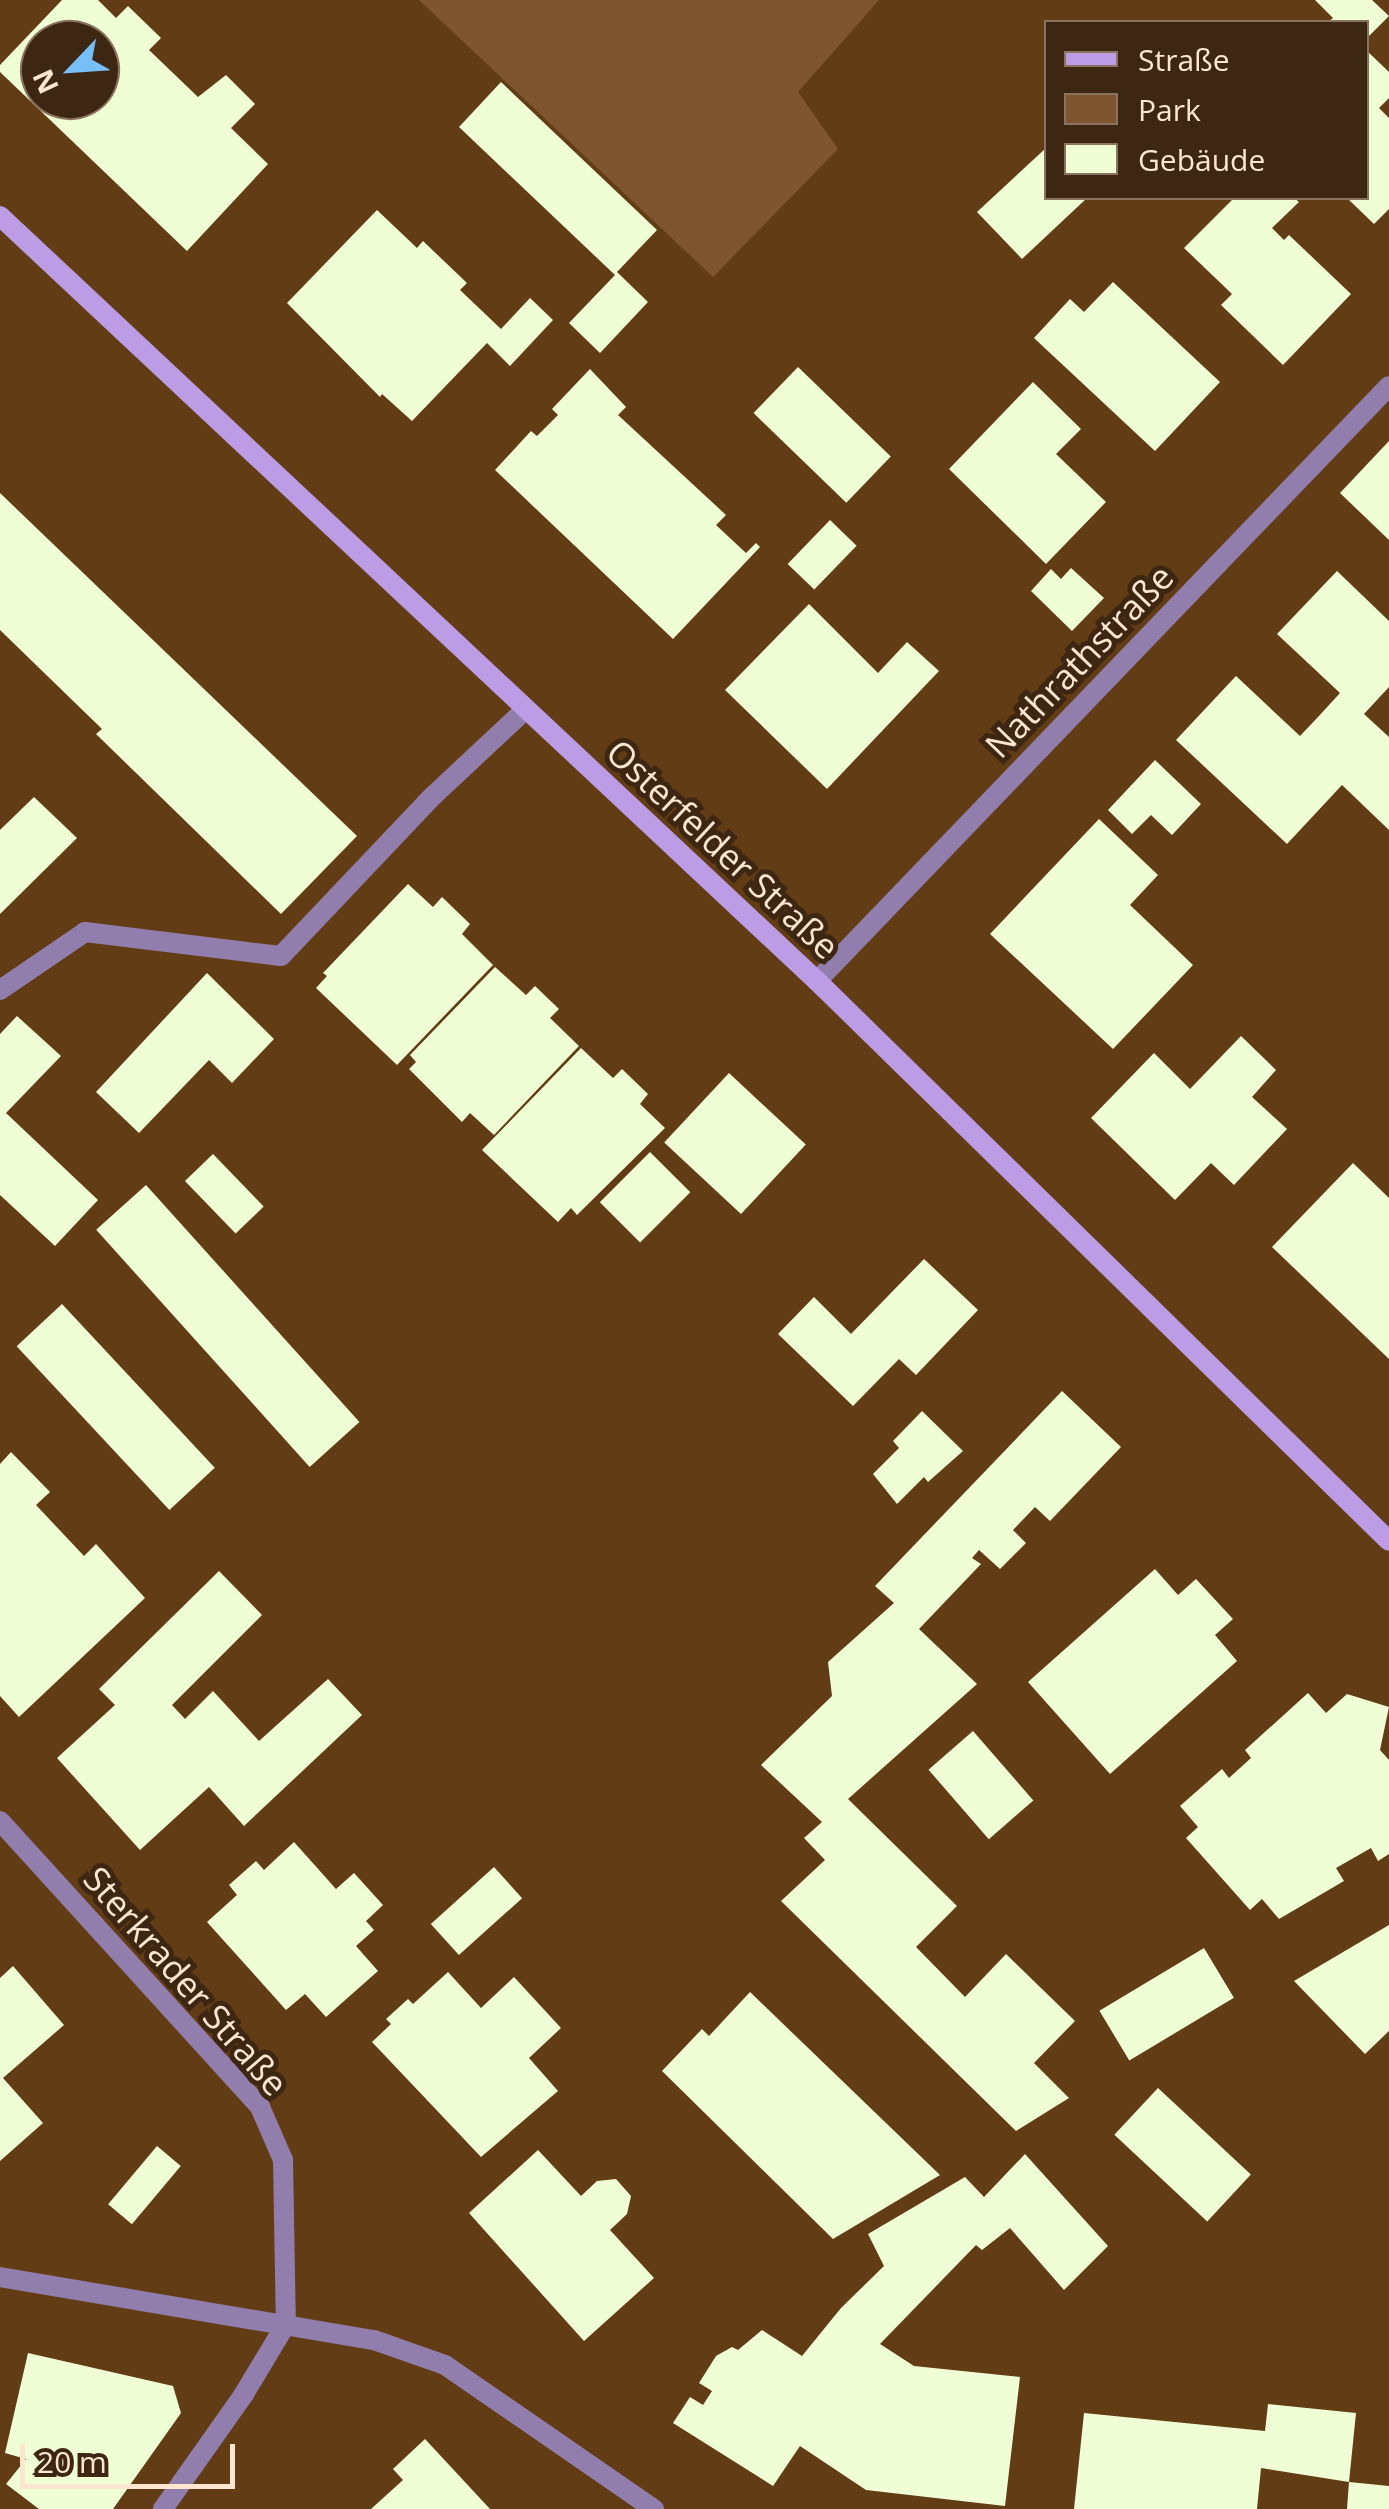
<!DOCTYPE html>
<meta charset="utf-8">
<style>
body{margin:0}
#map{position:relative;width:1389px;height:2509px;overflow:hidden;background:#623c15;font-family:"Open Sans",sans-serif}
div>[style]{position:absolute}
.green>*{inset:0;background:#7e552e}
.building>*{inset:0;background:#f0fed5;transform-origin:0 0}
.lane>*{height:20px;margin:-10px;padding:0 10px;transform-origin:10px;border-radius:10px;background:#917eac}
.street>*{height:20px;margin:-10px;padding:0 10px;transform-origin:10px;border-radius:10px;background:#917eac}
.secondary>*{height:20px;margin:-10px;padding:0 10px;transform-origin:10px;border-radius:10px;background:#bb9ce5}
span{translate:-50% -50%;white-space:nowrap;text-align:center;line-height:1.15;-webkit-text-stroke:10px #3d2712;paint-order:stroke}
.street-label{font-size:35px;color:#fce5d1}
.legend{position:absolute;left:1044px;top:20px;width:325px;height:180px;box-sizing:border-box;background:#3d2712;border:2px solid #89735e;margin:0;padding:12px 18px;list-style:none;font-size:30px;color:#fce5d1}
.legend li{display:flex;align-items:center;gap:20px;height:50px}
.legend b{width:50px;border:2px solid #89735e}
.north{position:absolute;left:20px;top:20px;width:100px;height:100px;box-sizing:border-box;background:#3d2712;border:2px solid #89735e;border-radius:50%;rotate:245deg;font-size:28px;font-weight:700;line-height:40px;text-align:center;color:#fce5d1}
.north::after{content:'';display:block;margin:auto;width:35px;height:45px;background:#77bff7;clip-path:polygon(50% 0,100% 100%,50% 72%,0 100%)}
.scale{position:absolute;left:20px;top:2444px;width:215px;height:45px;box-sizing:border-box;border:5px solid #fce5d1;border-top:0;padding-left:12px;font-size:30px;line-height:35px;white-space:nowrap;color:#fce5d1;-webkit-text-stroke:8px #3d2712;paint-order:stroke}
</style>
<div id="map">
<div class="green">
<i style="clip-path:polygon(419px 0,879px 0,798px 92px,838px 149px,713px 277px)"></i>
</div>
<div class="building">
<i style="clip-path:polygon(evenodd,62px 0,98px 0,116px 18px,128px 6px,161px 38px,149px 50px,198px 97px,226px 75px,255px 104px,231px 128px,268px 164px,187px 251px,0 72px,0 65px,62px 0,40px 40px,100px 40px,100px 100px,40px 100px,40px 40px)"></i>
<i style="clip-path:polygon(1315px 0,1372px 0,1389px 16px,1366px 39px,1366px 22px,1328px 22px,1333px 18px)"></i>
<i style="clip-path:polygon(1366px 50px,1389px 72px,1389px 98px,1379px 108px,1389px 118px,1389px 209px,1374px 224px,1347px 198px,1366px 198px)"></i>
<i style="clip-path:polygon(501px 82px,657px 230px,617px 272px,648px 302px,600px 353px,569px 323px,615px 275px,459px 127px)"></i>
<i style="clip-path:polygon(1046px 148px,1046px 198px,1087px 198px,1022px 259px,977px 212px)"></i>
<i style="clip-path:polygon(1234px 198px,1294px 198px,1299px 202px,1272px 228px,1284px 240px,1289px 235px,1351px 294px,1283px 365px,1221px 305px,1232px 294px,1184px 248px)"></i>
<i style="clip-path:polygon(377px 210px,417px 248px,423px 241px,467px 283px,460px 290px,501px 329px,530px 298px,553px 320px,510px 366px,487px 343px,412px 421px,382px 394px,380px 397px,287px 303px)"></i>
<i style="clip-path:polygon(1113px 282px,1220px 382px,1155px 451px,1034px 338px,1070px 299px,1084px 312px)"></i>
<i style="left:798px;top:367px;width:129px;height:64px;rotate:44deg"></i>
<i style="clip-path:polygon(590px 369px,626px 407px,618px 415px,726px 515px,716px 525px,746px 553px,756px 543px,760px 547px,673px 639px,495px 470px,531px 431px,537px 436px,558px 415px,552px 409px)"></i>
<i style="clip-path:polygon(1033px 382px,1081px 429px,1056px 454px,1106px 502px,1046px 564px,949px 469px)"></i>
<i style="clip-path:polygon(1389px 441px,1389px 540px,1340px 493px)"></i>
<i style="clip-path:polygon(0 493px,357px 836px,281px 914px,96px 734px,102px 729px,0 630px)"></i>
<i style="left:830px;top:520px;width:37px;height:61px;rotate:44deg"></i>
<i style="clip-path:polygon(1071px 568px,1104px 598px,1072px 631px,1031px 591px,1051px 569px,1061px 579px)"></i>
<i style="clip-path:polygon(1337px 571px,1389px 621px,1389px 687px,1364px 714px,1389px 737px,1389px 830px,1342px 785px,1287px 844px,1176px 740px,1236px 676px,1300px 736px,1318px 717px,1340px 693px,1277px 634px)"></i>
<i style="clip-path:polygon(809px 604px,878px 673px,907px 642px,939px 671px,827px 789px,725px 690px)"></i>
<i style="clip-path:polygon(1155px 760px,1201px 804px,1172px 835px,1151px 815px,1132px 834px,1108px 810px)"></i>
<i style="clip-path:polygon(34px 797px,77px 838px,0 914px,0 830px)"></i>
<i style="clip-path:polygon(1099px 819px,1158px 875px,1130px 905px,1193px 965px,1113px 1049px,990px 934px)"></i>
<i style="clip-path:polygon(408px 884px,433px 907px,442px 897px,470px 924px,462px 934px,493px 965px,397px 1065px,316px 988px,327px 976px,323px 973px)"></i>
<i style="clip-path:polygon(495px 967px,526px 995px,535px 986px,559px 1009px,550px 1018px,579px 1046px,494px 1135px,470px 1113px,462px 1122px,409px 1069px,416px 1062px,410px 1055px)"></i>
<i style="clip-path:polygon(207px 973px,274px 1039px,232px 1083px,209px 1060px,139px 1133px,96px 1092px)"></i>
<i style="clip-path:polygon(17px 1016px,61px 1056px,6px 1113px,98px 1200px,55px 1246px,0 1195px,0 1034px)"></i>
<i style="clip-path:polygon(1241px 1036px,1276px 1070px,1252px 1097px,1287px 1129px,1234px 1185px,1211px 1163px,1175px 1200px,1091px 1118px,1154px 1053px,1190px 1089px)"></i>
<i style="clip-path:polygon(581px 1048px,613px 1078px,622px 1069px,648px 1094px,640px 1104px,665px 1128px,577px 1215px,571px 1208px,558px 1222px,482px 1150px)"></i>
<i style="left:729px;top:1073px;width:105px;height:95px;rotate:43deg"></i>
<i style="left:650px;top:1152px;width:57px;height:71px;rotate:45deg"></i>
<i style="left:213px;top:1154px;width:73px;height:39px;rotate:46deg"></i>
<i style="clip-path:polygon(1353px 1163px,1389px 1198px,1389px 1359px,1272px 1247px)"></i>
<i style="left:146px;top:1185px;width:319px;height:67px;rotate:48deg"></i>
<i style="clip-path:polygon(924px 1259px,978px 1310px,916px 1375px,899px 1359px,853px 1406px,778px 1334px,814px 1297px,851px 1334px)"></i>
<i style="left:62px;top:1304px;width:224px;height:62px;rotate:47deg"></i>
<i style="clip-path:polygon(1062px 1391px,1121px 1447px,1050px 1521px,1035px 1507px,1013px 1530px,1026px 1543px,1000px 1569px,979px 1550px,972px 1558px,981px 1564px,919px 1629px,977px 1684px,848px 1799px,957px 1906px,916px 1947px,965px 1997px,1006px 1954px,1075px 2021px,1034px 2063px,1069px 2098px,1016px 2131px,781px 1901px,825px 1860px,804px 1838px,822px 1822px,761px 1765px,832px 1696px,828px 1662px,894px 1603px,875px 1586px)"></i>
<i style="clip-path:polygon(922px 1411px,963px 1451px,928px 1482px,924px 1477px,897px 1504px,873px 1474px,899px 1448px,893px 1441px)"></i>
<i style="clip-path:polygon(11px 1452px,50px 1492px,36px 1505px,84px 1556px,96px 1544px,145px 1598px,19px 1717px,0 1696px,0 1464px)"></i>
<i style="clip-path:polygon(1155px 1569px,1178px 1595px,1196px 1579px,1233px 1619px,1215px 1635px,1237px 1661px,1110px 1774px,1028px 1682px)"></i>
<i style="clip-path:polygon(219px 1571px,262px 1615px,172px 1705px,185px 1719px,213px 1691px,259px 1741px,328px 1679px,362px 1715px,244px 1826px,209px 1787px,140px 1850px,57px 1758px,115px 1705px,99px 1689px)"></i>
<i style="clip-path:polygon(1308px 1693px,1326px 1713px,1347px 1694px,1389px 1707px,1380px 1750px,1389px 1760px,1389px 1854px,1378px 1861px,1371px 1848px,1336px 1868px,1344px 1881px,1279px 1919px,1262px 1899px,1250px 1910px,1186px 1838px,1198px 1827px,1180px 1806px,1222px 1769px,1229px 1778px,1251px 1758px,1245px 1750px)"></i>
<i style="left:973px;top:1731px;width:92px;height:59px;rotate:49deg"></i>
<i style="clip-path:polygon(294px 1842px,336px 1889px,354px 1873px,383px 1905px,366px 1921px,374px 1930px,356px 1946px,378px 1971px,326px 2017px,305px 1994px,286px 2010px,207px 1922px,237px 1895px,229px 1885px,256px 1861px,264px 1870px)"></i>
<i style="left:494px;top:1867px;width:42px;height:85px;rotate:48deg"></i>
<i style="clip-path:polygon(1389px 1925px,1389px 2031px,1365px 2054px,1294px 1981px)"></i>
<i style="left:1204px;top:1948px;width:58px;height:122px;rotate:59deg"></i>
<i style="clip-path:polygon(13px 1966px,64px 2025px,3px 2078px,43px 2123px,0 2161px,0 1978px)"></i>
<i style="clip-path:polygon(448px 1972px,481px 2008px,514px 1977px,561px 2028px,529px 2058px,558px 2091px,481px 2157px,372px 2042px,391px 2024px,386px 2019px,408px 1999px,413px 2004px)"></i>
<i style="clip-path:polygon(750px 1992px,940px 2175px,833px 2239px,662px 2071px,702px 2029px,709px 2036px)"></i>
<i style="left:1158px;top:2088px;width:127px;height:64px;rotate:43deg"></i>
<i style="left:157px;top:2146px;width:31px;height:76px;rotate:40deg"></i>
<i style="clip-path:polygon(538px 2150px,581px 2196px,597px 2181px,616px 2179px,631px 2196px,627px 2214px,610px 2230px,654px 2278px,584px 2341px,469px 2213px)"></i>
<i style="clip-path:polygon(1025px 2154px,1108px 2246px,1064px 2290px,1010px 2228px,982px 2250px,976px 2245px,880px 2344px,914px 2366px,1020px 2377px,1005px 2506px,866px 2490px,800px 2446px,773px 2486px,673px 2423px,690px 2397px,703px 2405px,712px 2391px,699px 2383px,716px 2356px,732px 2347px,738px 2350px,762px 2330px,802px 2356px,841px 2308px,884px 2266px,868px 2234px,965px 2177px,984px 2197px)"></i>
<i style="clip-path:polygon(28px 2353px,173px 2386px,181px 2413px,113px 2509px,39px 2509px,6px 2484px,26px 2459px,5px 2453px)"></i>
<i style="clip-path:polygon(1268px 2404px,1356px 2413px,1349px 2482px,1261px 2468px,1257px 2509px,1074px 2509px,1084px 2413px,1265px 2431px)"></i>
<i style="clip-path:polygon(425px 2439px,490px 2509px,371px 2509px,403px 2480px,393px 2469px)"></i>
<i style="clip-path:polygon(1349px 2482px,1389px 2486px,1389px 2509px,1347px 2509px)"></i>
</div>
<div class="lane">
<i style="left:0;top:990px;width:103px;rotate:-34.3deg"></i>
<i style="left:85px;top:932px;width:197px;rotate:7deg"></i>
<i style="left:281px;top:956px;width:222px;rotate:-46.5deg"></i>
<i style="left:434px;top:795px;width:126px;rotate:-43.1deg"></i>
</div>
<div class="street">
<i style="left:817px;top:981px;width:825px;rotate:-46.13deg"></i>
<i style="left:0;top:1821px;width:387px;rotate:47.7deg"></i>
<i style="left:260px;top:2107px;width:58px;rotate:66.5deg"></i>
<i style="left:283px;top:2160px;width:164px;rotate:89deg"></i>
<i style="left:0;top:2277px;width:379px;rotate:9.6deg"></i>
<i style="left:374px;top:2340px;width:75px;rotate:19.4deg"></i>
<i style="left:445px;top:2365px;width:254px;rotate:34.6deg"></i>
<i style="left:163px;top:2509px;width:141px;rotate:-54.8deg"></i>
<i style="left:244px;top:2394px;width:82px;rotate:-59deg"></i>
</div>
<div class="secondary">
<i style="left:0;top:216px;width:1119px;rotate:43.12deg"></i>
<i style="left:817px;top:981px;width:800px;rotate:44.39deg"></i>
</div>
<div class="street-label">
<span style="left:1079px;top:661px;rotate:-46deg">Nathrathstraße</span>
<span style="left:723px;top:849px;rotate:43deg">Osterfelder Straße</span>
<span style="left:186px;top:1981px;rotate:49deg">Sterkrader Straße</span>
</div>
<ul class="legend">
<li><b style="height:12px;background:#bb9ce5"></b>Straße</li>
<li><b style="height:28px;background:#7e552e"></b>Park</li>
<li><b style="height:28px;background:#f0fed5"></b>Gebäude</li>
</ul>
<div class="north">N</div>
<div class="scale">20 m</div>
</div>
